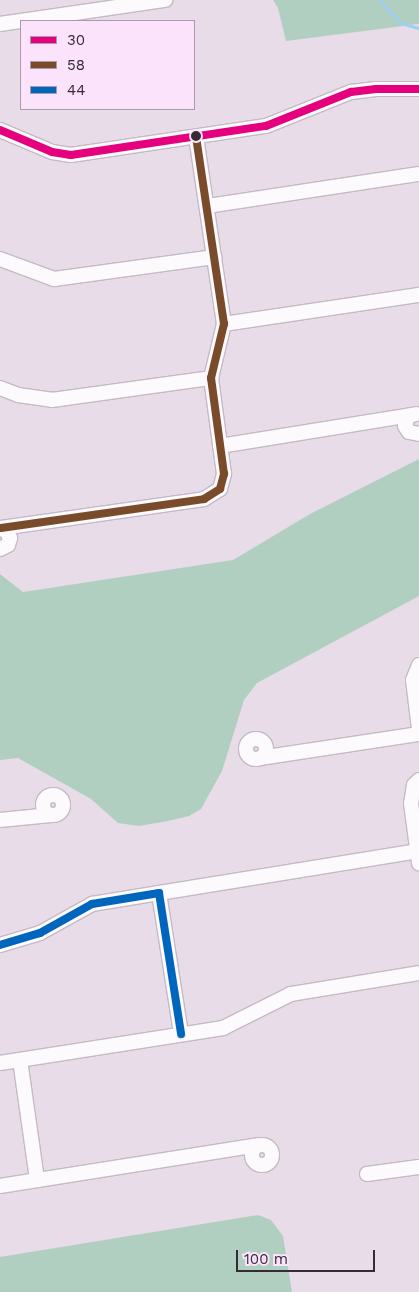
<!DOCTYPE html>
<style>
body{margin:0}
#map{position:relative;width:419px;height:1292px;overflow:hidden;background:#e8dce8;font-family:"Work Sans",sans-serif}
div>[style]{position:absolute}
.green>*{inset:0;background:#b1cfc0}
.stream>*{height:2.5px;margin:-1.25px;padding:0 1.25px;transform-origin:1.25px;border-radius:1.25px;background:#a0d0f1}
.roads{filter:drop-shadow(1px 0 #c4bac5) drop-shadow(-1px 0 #c4bac5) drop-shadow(0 1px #c4bac5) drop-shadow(0 -1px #c4bac5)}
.minor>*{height:14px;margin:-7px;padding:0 7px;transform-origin:7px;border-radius:7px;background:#fcfafc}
.minor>.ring{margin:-7px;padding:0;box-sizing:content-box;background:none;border:14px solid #fcfafc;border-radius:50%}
.bus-1>*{height:8px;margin:-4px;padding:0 4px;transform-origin:4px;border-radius:4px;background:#e5007d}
.bus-2>*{height:8px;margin:-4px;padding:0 4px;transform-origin:4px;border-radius:4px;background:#7a4b2a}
.bus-3>*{height:8px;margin:-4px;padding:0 4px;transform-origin:4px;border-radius:4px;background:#0065bd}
.dots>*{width:14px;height:14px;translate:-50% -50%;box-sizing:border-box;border:2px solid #fbe3fc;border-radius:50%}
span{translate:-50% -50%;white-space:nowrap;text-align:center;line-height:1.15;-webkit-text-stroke:4.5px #fbe3fc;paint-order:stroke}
.legend{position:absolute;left:20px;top:20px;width:175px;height:90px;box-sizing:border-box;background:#fbe3fc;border:1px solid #ab99ac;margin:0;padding:6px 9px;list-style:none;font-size:15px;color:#342b34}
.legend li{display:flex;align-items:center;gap:10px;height:25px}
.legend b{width:25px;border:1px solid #ab99ac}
.scale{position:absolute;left:236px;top:1250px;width:139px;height:22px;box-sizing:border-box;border:2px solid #342b34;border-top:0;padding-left:6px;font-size:15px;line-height:18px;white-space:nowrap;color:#342b34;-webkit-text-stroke:4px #fbe3fc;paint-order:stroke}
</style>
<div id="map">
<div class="green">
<i style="clip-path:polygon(273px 0,419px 0,419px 24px,286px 41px,278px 8px)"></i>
<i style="clip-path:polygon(419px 459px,419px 596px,257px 683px,244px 700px,222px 771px,201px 809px,189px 816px,168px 821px,139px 826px,118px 823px,91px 799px,18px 758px,0 760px,0 574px,23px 592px,233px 560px,310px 514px)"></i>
<i style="clip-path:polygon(258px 1215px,271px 1220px,283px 1236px,292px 1292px,0 1292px,0 1257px)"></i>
</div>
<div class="stream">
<i style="left:380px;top:0;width:31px;rotate:48deg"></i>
<i style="left:401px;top:23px;width:19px;rotate:16deg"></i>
</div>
<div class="roads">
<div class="minor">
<i style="left:0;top:24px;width:167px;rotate:-8.3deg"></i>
<i style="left:0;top:130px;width:56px;rotate:22.9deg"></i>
<i style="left:52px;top:152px;width:19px;rotate:9deg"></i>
<i style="left:71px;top:155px;width:197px;rotate:-8.5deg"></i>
<i style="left:266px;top:126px;width:92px;rotate:-21.8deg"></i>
<i style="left:351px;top:92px;width:25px;rotate:-7deg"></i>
<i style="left:376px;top:89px;width:43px"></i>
<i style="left:207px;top:206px;width:214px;rotate:-8.6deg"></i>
<i style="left:0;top:259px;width:58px;rotate:20.3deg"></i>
<i style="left:54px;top:279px;width:162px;rotate:-7.8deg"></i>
<i style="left:224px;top:324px;width:197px;rotate:-8.5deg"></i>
<i style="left:0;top:388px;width:19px;rotate:21deg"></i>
<i style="left:18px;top:395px;width:34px;rotate:8deg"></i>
<i style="left:52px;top:400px;width:161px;rotate:-7.9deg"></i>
<i style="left:416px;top:414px;width:8px;rotate:166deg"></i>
<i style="left:408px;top:416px;width:10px;rotate:107deg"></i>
<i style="left:405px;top:426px;width:7px;rotate:56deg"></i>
<i style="left:409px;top:432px;width:10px;rotate:11deg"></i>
<i style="left:220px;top:446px;width:193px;rotate:-9.2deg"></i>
<i style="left:0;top:528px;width:8px;rotate:30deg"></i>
<i style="left:7px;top:532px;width:7px;rotate:63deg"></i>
<i style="left:10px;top:538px;width:7px;rotate:106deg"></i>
<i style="left:8px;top:545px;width:9px;rotate:153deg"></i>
<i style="left:1px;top:528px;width:205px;rotate:-8.1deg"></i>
<i style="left:204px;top:499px;width:19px;rotate:-32deg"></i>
<i style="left:220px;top:489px;width:16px;rotate:-75deg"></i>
<i style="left:224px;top:474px;width:97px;rotate:-97.7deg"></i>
<i style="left:211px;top:378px;width:56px;rotate:-76.5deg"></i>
<i style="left:224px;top:324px;width:189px;rotate:-98.5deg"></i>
<i style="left:419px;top:665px;width:16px;rotate:112deg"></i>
<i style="left:413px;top:680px;width:49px;rotate:83deg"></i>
<i class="ring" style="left:246px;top:739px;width:6px;height:6px"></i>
<i style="left:260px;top:758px;width:161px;rotate:-8.6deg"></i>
<i style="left:419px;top:780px;width:7px;rotate:135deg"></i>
<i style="left:414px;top:785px;width:18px;rotate:99deg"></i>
<i style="left:411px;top:803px;width:61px;rotate:82.4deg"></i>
<i class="ring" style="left:43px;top:795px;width:6px;height:6px"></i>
<i style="left:0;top:820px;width:51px;rotate:-5.6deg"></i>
<i style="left:159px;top:893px;width:261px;rotate:-9.2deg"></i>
<i style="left:0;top:945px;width:42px;rotate:-16.7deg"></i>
<i style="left:40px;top:933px;width:60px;rotate:-29.1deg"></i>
<i style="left:92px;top:904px;width:68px;rotate:-9.3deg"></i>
<i style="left:159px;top:893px;width:143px;rotate:81.1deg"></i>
<i style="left:20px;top:1060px;width:121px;rotate:81.9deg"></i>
<i style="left:0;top:1063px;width:226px;rotate:-8.9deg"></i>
<i style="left:223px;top:1028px;width:76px;rotate:-26.6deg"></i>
<i style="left:291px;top:994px;width:130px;rotate:-9.3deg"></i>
<i class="ring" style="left:252px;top:1145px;width:6px;height:6px"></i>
<i style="left:367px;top:1174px;width:52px;rotate:-7.7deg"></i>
<i style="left:0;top:1186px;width:261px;rotate:-9deg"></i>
</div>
</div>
<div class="bus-1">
<i style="left:0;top:130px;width:56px;rotate:22.9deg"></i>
<i style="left:52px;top:152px;width:19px;rotate:9deg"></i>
<i style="left:71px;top:155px;width:197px;rotate:-8.5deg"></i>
<i style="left:266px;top:126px;width:92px;rotate:-21.8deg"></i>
<i style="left:351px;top:92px;width:25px;rotate:-7deg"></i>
<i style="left:376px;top:89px;width:43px"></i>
</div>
<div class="bus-2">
<i style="left:1px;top:528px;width:205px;rotate:-8.1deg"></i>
<i style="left:204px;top:499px;width:19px;rotate:-32deg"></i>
<i style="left:220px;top:489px;width:16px;rotate:-75deg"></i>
<i style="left:224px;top:474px;width:97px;rotate:-97.7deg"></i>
<i style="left:211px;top:378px;width:56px;rotate:-76.5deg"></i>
<i style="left:224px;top:324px;width:189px;rotate:-98.5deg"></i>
</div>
<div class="bus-3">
<i style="left:0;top:945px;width:42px;rotate:-16.7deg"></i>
<i style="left:40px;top:933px;width:60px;rotate:-29.1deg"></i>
<i style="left:92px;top:904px;width:68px;rotate:-9.3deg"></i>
<i style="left:159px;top:893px;width:143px;rotate:81.1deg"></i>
</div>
<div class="dots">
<i style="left:196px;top:136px;background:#342b34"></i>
</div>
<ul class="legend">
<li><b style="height:6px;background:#e5007d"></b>30</li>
<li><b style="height:6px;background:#7a4b2a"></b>58</li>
<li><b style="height:6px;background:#0065bd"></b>44</li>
</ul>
<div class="scale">100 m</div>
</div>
